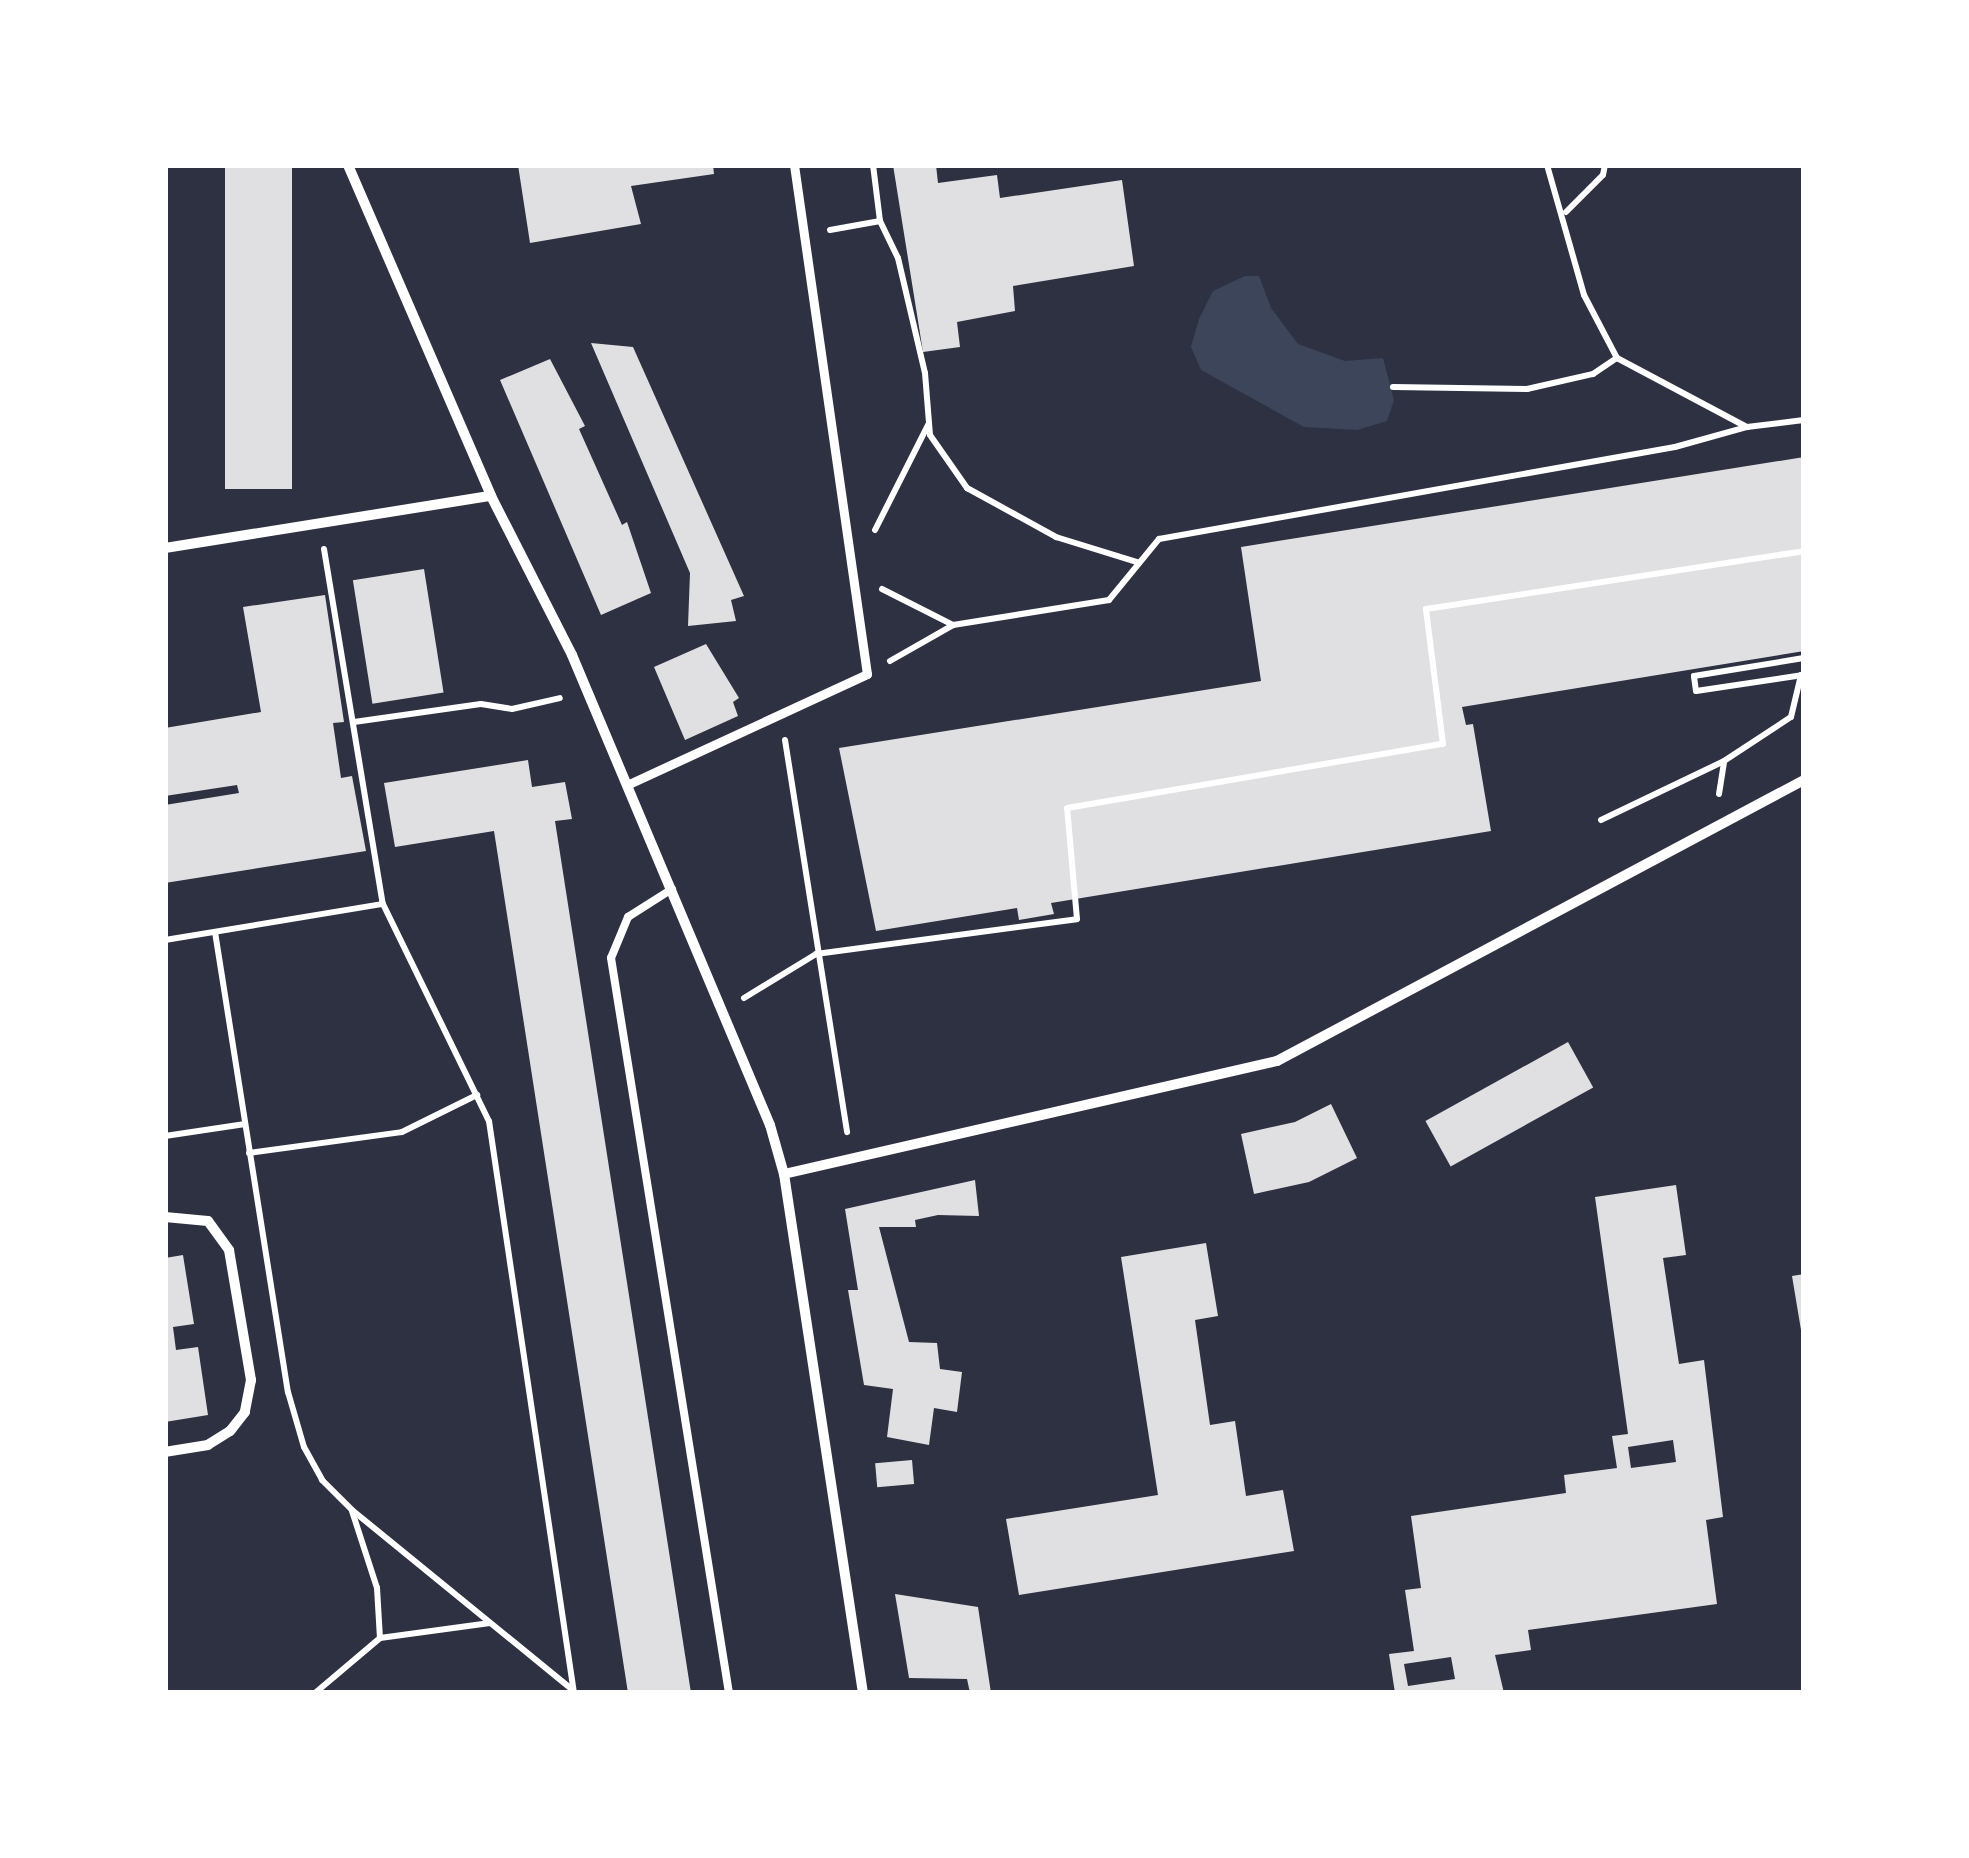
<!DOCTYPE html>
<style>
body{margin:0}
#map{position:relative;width:1969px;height:1858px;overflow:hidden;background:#2d3142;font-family:"Noto Sans",sans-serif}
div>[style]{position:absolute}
.green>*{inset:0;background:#3c4559}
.building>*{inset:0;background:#e0e0e3;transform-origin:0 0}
.path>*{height:6px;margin:-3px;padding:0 3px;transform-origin:3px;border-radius:3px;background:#fff}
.service>*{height:8px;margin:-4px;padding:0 4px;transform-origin:4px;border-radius:4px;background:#fff}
.pedestrian>*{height:9px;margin:-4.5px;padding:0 4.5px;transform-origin:4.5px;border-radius:4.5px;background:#fff}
.minor>*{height:10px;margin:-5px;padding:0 5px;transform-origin:5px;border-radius:5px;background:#fff}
span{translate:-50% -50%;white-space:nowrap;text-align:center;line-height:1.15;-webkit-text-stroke:10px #fff;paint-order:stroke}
.frame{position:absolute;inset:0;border:168px solid #fff;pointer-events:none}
</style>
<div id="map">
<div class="green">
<i style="clip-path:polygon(1245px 276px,1259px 276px,1271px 308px,1298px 344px,1345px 361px,1383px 358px,1394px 400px,1387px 421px,1357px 430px,1304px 427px,1201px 370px,1191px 347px,1199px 319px,1213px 291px)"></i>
</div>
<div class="building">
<i style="left:225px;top:165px;width:67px;height:324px"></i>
<i style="clip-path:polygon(518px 165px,713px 165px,714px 174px,631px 186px,641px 224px,530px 243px)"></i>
<i style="clip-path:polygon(893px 165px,936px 165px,938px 183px,997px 175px,1000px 198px,1122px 180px,1134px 266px,1013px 286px,1015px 311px,957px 322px,960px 347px,923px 352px)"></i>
<i style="clip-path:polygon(591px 343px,633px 347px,744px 596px,731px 600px,736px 621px,688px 626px,690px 573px)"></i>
<i style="clip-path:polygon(550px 359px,585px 426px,579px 429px,622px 525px,627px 522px,651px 593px,601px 615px,500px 380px)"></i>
<i style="clip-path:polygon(1804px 457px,1804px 651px,1462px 707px,1466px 725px,1473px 724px,1491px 831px,1051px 903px,1054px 914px,1019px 920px,1017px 908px,876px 931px,839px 748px,1261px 681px,1241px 547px)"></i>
<i style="left:424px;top:569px;width:125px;height:72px;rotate:81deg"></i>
<i style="clip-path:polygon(325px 595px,344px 722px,333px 723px,341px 778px,352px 776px,366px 851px,165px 883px,165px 805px,239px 793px,237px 785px,165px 796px,165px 728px,261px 712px,243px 607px)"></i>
<i style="clip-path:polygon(706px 644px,739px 698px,733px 702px,738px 716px,685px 740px,654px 667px)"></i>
<i style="clip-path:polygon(528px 760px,532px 787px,565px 782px,572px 819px,555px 821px,691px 1693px,628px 1693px,494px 831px,395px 847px,384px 783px)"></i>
<i style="left:1568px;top:1042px;width:52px;height:163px;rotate:61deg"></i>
<i style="clip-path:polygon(1331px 1104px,1357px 1158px,1309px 1182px,1254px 1194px,1241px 1134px,1295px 1122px)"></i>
<i style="clip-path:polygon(975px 1180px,979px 1216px,938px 1215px,915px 1220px,916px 1227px,879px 1227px,909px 1342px,937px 1343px,940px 1369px,962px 1372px,957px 1412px,934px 1408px,929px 1445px,887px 1437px,893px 1389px,864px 1385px,848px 1290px,858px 1290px,845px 1209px)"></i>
<i style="clip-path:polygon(evenodd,1676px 1185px,1686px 1255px,1663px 1258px,1679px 1364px,1704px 1360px,1723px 1517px,1706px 1520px,1717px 1604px,1528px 1630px,1531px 1650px,1495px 1655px,1504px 1693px,1395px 1693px,1389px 1654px,1414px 1651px,1405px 1590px,1421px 1588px,1411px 1516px,1566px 1493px,1564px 1475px,1617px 1468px,1612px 1436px,1628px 1434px,1595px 1197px,1676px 1185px,1673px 1440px,1676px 1462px,1631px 1468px,1628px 1447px,1673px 1440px,1676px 1185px,1451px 1657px,1455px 1679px,1408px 1686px,1404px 1664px,1451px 1657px)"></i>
<i style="clip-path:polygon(1206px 1243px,1218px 1316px,1195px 1320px,1210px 1425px,1235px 1421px,1246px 1496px,1283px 1490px,1294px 1551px,1019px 1595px,1006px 1519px,1158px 1495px,1121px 1257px)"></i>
<i style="clip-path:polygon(183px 1255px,194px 1324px,173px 1327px,176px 1350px,198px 1347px,208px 1415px,165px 1422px,165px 1258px)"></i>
<i style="clip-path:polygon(1804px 1274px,1804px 1336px,1802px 1336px,1792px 1276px)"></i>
<i style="left:912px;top:1460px;width:24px;height:37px;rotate:85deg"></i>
<i style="clip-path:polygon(895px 1594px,978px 1607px,991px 1693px,970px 1693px,967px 1679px,909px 1678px)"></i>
</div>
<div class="path">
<i style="left:1547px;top:165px;width:135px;rotate:74.1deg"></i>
<i style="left:1584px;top:295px;width:71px;rotate:62.4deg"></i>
<i style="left:1617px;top:358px;width:147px;rotate:28deg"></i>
<i style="left:1747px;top:427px;width:57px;rotate:-7deg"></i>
<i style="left:1566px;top:212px;width:52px;rotate:-45deg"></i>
<i style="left:1603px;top:175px;width:10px;rotate:-79deg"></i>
<i style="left:880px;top:221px;width:41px;rotate:64.1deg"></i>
<i style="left:898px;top:258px;width:118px;rotate:76.8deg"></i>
<i style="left:925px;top:373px;width:62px;rotate:85.4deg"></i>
<i style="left:930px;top:435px;width:65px;rotate:55.1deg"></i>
<i style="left:967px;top:488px;width:102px;rotate:28.8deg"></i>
<i style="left:1056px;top:537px;width:85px;rotate:17.2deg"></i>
<i style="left:830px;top:230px;width:51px;rotate:-10.2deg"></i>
<i style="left:880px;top:221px;width:56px;rotate:-97.1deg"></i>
<i style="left:1393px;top:387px;width:134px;rotate:0.9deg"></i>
<i style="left:1527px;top:389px;width:68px;rotate:-12.8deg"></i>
<i style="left:1593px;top:374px;width:29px;rotate:-34deg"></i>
<i style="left:875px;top:530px;width:118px;rotate:-63.2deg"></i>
<i style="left:324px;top:549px;width:360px;rotate:80.6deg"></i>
<i style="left:383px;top:904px;width:242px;rotate:64deg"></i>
<i style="left:489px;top:1121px;width:578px;rotate:81.55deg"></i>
<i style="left:882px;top:589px;width:80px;rotate:26.9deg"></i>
<i style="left:890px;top:661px;width:73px;rotate:-29.7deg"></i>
<i style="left:953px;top:625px;width:158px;rotate:-9.1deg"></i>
<i style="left:1109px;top:600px;width:79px;rotate:-50.7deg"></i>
<i style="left:1159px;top:539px;width:524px;rotate:-10.11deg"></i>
<i style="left:1675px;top:447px;width:75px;rotate:-15.5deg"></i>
<i style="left:1803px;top:675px;width:108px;rotate:171.5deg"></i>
<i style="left:1696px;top:691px;width:15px;rotate:-98deg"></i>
<i style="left:1694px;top:676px;width:111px;rotate:-9.3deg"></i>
<i style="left:354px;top:722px;width:128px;rotate:-8.1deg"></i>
<i style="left:481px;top:704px;width:31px;rotate:9deg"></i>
<i style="left:512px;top:709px;width:49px;rotate:-12.9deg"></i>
<i style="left:785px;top:740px;width:397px;rotate:81deg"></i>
<i style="left:1719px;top:794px;width:32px;rotate:-81deg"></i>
<i style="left:1601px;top:820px;width:136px;rotate:-25.6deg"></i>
<i style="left:1724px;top:761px;width:80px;rotate:-33.3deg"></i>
<i style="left:1791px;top:717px;width:43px;rotate:-76.6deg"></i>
<i style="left:215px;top:932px;width:466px;rotate:81deg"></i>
<i style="left:288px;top:1392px;width:57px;rotate:73.8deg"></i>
<i style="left:304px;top:1447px;width:38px;rotate:61deg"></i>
<i style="left:322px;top:1480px;width:42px;rotate:45deg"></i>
<i style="left:352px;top:1510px;width:285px;rotate:39.2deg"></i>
<i style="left:165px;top:940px;width:221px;rotate:-9.4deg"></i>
<i style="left:744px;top:998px;width:84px;rotate:-31.4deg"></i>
<i style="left:816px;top:954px;width:263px;rotate:-7.6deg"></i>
<i style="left:1077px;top:919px;width:111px;rotate:-95.1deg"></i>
<i style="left:1067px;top:808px;width:381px;rotate:-9.7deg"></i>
<i style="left:1443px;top:744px;width:136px;rotate:-97.2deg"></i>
<i style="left:1426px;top:609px;width:382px;rotate:-8.7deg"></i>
<i style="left:165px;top:1136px;width:81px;rotate:-8.5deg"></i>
<i style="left:249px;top:1153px;width:154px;rotate:-7.8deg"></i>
<i style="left:402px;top:1132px;width:84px;rotate:-26.3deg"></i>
<i style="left:352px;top:1511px;width:81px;rotate:72deg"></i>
<i style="left:377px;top:1588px;width:50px;rotate:86.6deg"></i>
<i style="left:315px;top:1693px;width:85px;rotate:-40.2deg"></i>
<i style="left:380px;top:1638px;width:111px;rotate:-7.8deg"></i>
</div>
<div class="service">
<i style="left:672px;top:889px;width:52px;rotate:147.5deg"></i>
<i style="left:628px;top:917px;width:44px;rotate:112.5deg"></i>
<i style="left:611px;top:958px;width:744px;rotate:80.88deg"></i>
</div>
<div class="pedestrian">
<i style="left:629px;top:784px;width:262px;rotate:-24.8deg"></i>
<i style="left:867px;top:674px;width:514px;rotate:-98.16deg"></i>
</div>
<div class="minor">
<i style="left:348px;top:165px;width:361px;rotate:66.6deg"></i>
<i style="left:491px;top:496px;width:178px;rotate:63deg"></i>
<i style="left:572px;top:655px;width:510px;rotate:67.16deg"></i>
<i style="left:770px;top:1125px;width:51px;rotate:74.1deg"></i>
<i style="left:784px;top:1174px;width:525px;rotate:81.35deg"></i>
<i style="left:165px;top:548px;width:330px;rotate:-9.1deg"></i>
<i style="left:784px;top:1174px;width:506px;rotate:-12.91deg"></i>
<i style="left:1277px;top:1061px;width:597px;rotate:-28.07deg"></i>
<i style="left:165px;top:1217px;width:43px;rotate:5.3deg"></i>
<i style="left:208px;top:1221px;width:36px;rotate:54deg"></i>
<i style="left:229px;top:1250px;width:132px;rotate:80.4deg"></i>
<i style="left:251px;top:1380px;width:33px;rotate:101deg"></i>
<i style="left:245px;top:1412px;width:24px;rotate:128deg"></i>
<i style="left:230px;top:1431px;width:26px;rotate:148deg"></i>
<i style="left:208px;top:1445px;width:44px;rotate:170.8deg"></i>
</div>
<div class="frame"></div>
</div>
